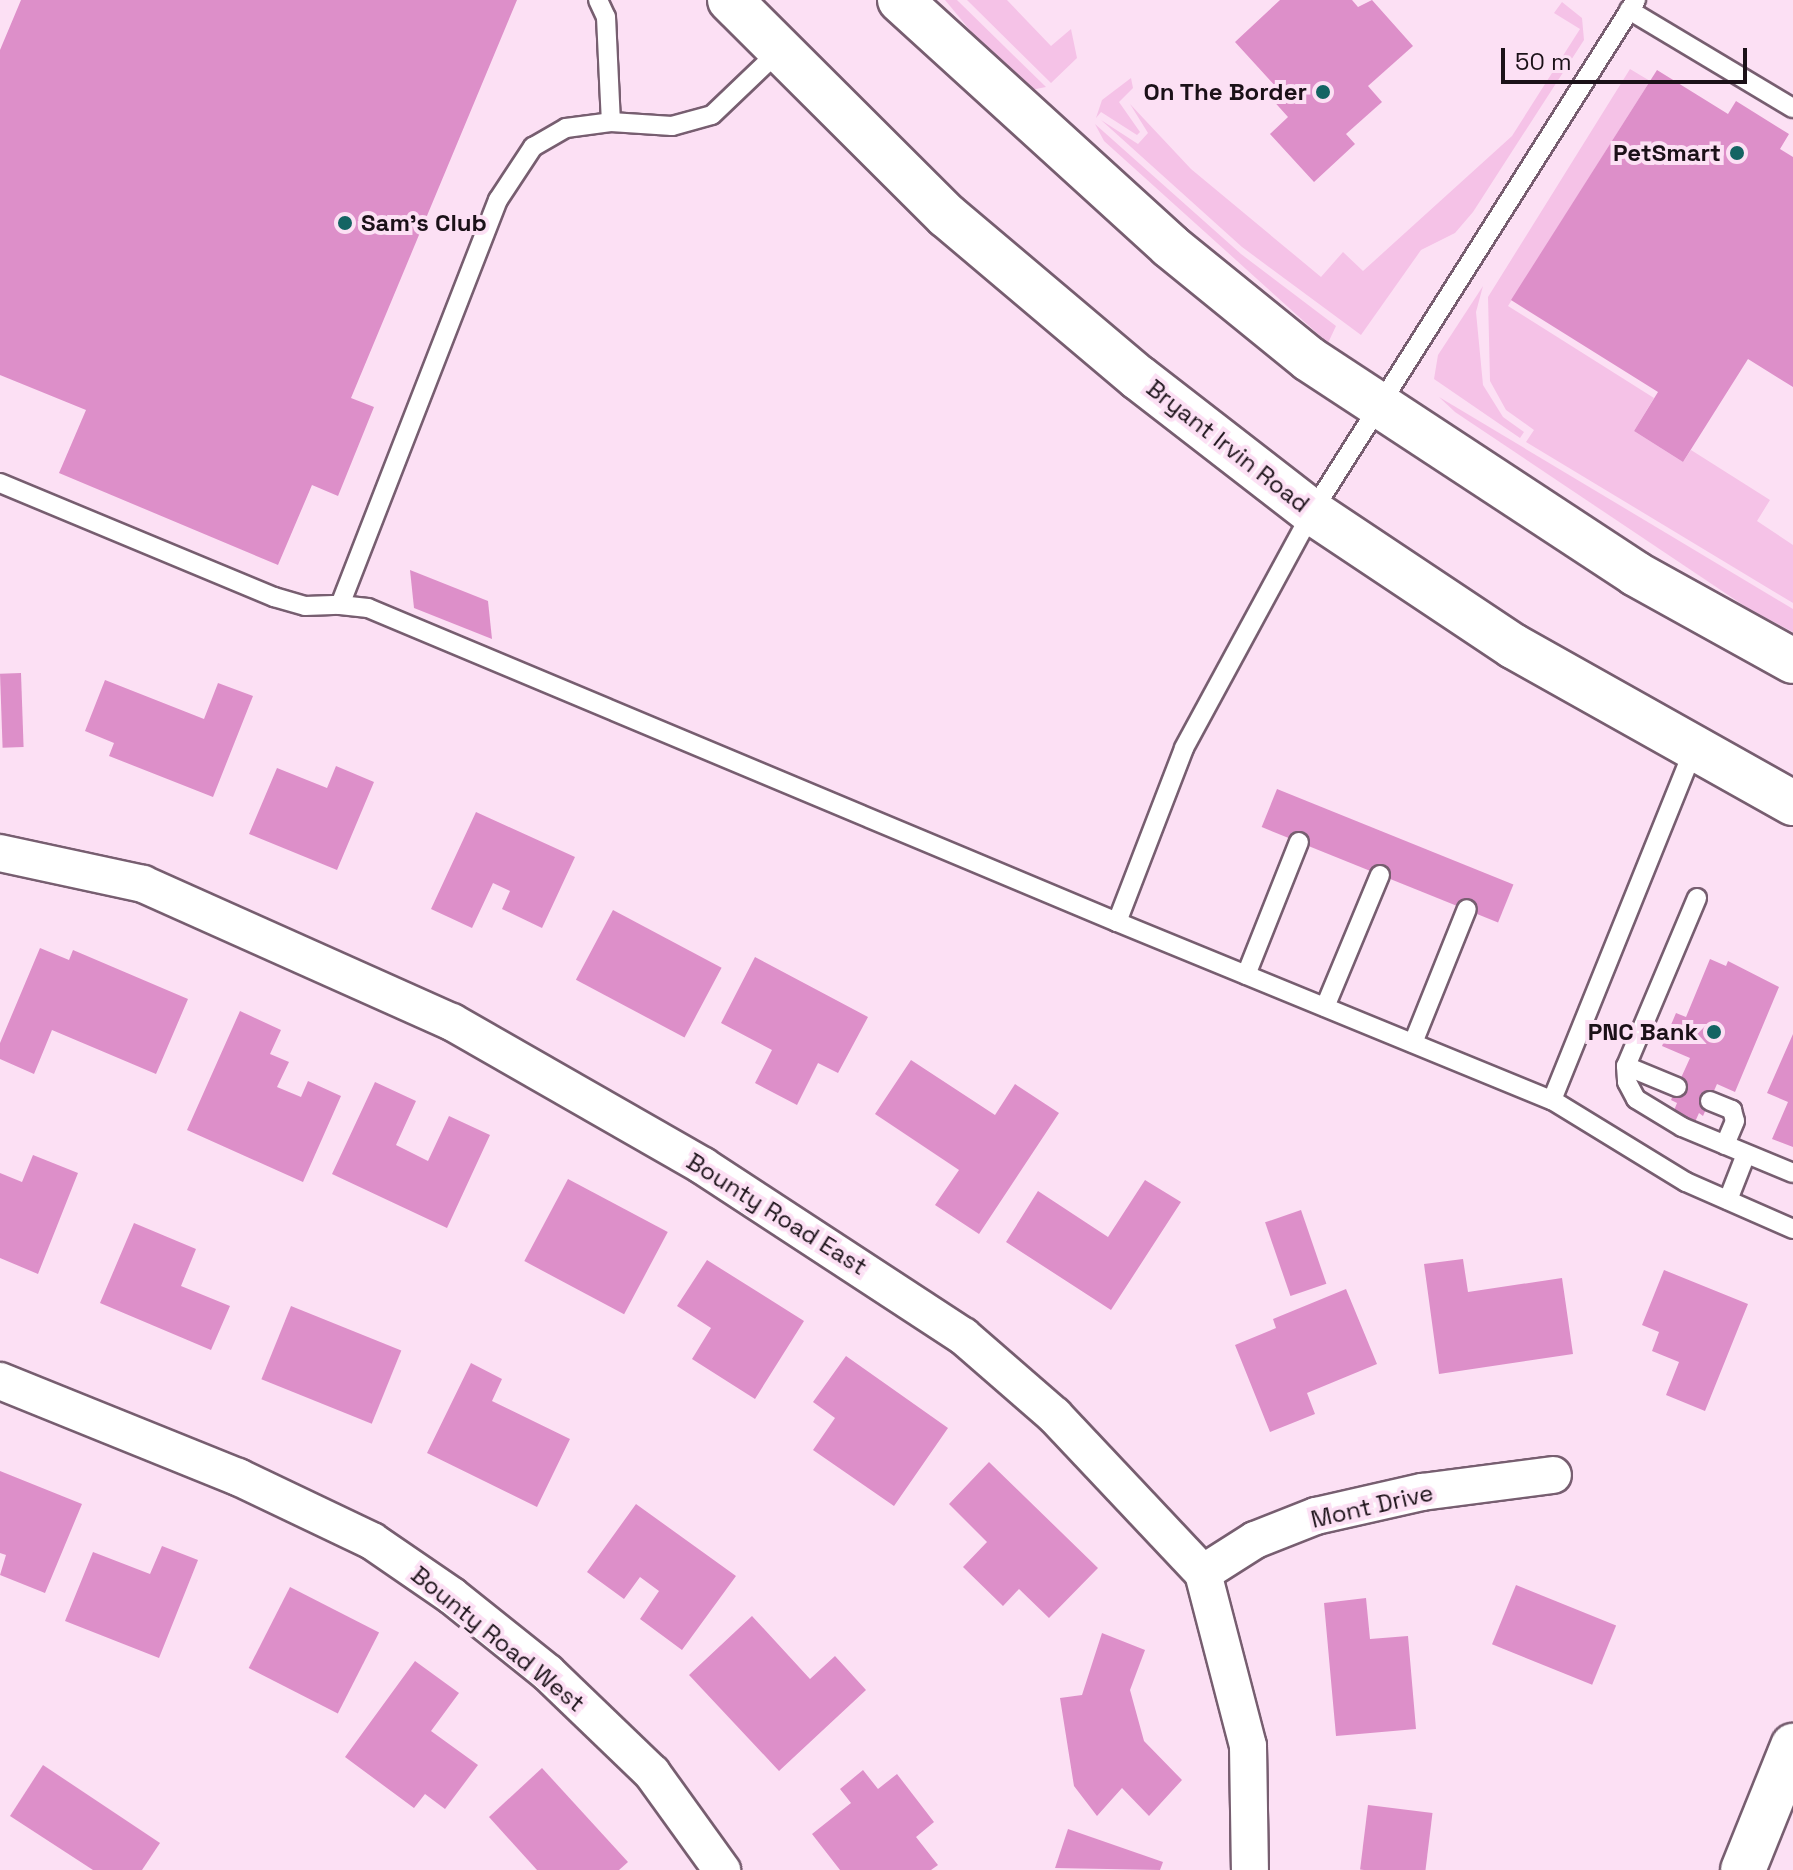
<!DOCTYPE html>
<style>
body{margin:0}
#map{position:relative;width:1793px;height:1870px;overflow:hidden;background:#fce0f4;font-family:"Space Grotesk",sans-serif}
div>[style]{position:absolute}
.green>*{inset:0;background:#f5c2e7}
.building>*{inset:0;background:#dd8fc9;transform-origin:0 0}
.roads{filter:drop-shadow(2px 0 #775e70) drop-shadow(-2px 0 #775e70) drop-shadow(0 2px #775e70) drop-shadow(0 -2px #775e70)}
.lane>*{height:18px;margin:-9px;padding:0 9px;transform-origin:9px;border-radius:9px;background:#fff}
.street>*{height:36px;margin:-18px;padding:0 18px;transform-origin:18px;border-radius:18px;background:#fff}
.secondary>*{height:44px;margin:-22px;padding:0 22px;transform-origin:22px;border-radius:22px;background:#fff}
.dots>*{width:22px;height:22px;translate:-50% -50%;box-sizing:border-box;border:4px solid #fce0f4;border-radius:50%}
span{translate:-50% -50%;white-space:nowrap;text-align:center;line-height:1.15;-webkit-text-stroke:8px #fce0f4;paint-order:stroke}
.poi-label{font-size:24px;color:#1b1118;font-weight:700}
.right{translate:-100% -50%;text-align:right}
.left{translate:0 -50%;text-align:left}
.street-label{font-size:24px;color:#1b1118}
.scale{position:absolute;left:1501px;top:48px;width:246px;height:36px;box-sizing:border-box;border:4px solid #1b1118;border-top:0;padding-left:10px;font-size:24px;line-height:28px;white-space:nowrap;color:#1b1118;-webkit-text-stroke:6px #fce0f4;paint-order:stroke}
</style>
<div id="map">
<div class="green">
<i style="clip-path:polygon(945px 0,957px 0,1046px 87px,1031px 90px,1012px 81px)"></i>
<i style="clip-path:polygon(967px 0,1007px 0,1051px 46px,1071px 29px,1077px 58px,1051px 83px)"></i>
<i style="clip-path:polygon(1562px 2px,1582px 18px,1584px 40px,1473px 212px,1455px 233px,1421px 250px,1361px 335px,1242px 247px,1101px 120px,1138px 144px,1148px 133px,1130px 104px,1191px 169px,1321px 277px,1343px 252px,1363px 271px,1512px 136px,1580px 29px,1554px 13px)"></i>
<i style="clip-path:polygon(1630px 69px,1650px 81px,1508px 306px,1654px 398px,1634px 431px,1683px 462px,1691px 450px,1770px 500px,1757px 521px,1793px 545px,1793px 603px,1526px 442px,1534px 430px,1506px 410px,1490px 381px,1488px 297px)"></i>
<i style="clip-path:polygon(1131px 78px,1133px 88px,1119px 102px,1140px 132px,1137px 135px,1101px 112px,1096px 118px,1102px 100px)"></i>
<i style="clip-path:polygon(1095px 124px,1241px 254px,1336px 326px,1328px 343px,1104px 141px)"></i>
<i style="clip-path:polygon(1483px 286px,1476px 312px,1483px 385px,1503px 417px,1524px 432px,1520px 438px,1434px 379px,1438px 355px)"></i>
<i style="clip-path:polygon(1439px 397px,1793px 609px,1793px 632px,1749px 609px,1455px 412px)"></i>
</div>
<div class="building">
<i style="clip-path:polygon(21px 0,517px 0,351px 398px,374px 407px,338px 496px,312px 485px,278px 565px,59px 473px,86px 410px,0 375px,0 50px)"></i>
<i style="clip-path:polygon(1280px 0,1352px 0,1358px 7px,1372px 0,1413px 46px,1368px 86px,1382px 102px,1346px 134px,1355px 144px,1314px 182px,1270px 134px,1288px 117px,1269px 96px,1277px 88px,1235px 42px)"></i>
<i style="clip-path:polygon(1657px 70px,1728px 114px,1736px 101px,1789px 134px,1780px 149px,1793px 157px,1793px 387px,1748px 359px,1683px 462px,1634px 431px,1658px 392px,1511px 300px)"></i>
<i style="clip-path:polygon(410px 570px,488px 601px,492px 639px,414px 608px)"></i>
<i style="left:21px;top:673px;width:74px;height:21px;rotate:88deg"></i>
<i style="clip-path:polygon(105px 680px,204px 719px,218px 683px,253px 696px,213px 797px,109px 756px,114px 743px,85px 731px)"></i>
<i style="clip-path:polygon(336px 766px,374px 782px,337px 870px,249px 834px,277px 768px,327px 788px)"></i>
<i style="left:1277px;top:789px;width:255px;height:41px;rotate:22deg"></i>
<i style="clip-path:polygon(476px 812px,575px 857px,542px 928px,502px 909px,510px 891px,493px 883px,472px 928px,431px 909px)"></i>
<i style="left:613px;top:910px;width:123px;height:79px;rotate:28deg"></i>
<i style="clip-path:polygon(40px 948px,69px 960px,73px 950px,188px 999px,156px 1074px,52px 1030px,34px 1074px,0 1059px,0 1043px)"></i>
<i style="clip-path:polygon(755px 957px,868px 1017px,838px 1073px,818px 1063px,797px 1105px,755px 1083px,772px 1050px,721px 1023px)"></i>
<i style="clip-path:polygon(1710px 959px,1726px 966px,1728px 961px,1779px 987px,1735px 1092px,1717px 1084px,1703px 1116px,1699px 1113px,1695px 1122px,1673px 1113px,1677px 1103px,1671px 1100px,1690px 1058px,1662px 1046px,1676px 1013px,1686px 1017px)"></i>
<i style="clip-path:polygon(240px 1011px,281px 1030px,270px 1054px,289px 1062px,277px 1087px,301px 1097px,308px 1081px,341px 1096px,303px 1182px,187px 1130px)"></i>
<i style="clip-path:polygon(1793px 1034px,1793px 1147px,1772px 1139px,1788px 1102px,1767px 1093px)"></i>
<i style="clip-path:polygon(911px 1060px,995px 1115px,1015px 1084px,1059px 1113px,979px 1234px,935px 1205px,959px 1170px,875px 1114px)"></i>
<i style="clip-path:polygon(375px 1082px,416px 1101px,396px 1145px,428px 1161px,449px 1116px,490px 1135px,447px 1228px,332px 1174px)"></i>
<i style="clip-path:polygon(33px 1155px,78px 1173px,38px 1274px,0 1258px,0 1173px,22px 1182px)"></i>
<i style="left:568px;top:1179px;width:113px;height:93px;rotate:28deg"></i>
<i style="clip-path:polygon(1145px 1180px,1181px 1202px,1111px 1310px,1006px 1242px,1038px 1191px,1108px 1237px)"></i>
<i style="left:1301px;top:1210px;width:78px;height:38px;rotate:71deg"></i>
<i style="clip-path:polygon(134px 1223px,196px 1249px,181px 1286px,230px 1306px,211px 1350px,100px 1303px)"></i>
<i style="clip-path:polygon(1463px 1259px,1468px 1292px,1562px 1278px,1573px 1354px,1439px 1374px,1424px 1264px)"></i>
<i style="clip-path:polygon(707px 1260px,804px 1321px,755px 1399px,692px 1359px,711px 1328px,677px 1306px)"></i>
<i style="clip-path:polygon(1664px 1270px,1748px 1304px,1705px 1411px,1666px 1395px,1679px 1362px,1652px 1351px,1659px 1332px,1642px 1325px)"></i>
<i style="clip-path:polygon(1346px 1289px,1377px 1364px,1307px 1393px,1315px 1414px,1270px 1432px,1235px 1345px,1276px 1328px,1273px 1319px)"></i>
<i style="left:291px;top:1306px;width:119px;height:79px;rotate:22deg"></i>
<i style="clip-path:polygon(846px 1356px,948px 1428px,894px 1506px,813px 1450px,835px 1418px,813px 1402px)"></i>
<i style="clip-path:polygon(471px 1363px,502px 1379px,492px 1401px,570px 1439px,537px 1507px,427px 1453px)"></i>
<i style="clip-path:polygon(989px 1462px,1098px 1568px,1049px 1618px,1019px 1589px,1003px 1606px,963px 1567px,987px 1542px,949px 1504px)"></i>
<i style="clip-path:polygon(0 1471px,82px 1504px,45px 1593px,0 1575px,6px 1555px,0 1553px)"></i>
<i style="clip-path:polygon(636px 1504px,736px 1576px,682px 1650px,640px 1619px,659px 1591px,640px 1577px,624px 1599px,587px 1572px)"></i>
<i style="clip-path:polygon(162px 1546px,198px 1560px,159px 1658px,65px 1621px,93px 1552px,150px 1574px)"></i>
<i style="left:1516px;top:1585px;width:108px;height:64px;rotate:22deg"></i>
<i style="left:290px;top:1587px;width:100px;height:91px;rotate:27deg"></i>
<i style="clip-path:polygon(1366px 1598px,1370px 1639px,1408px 1636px,1416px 1729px,1336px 1736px,1324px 1603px)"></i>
<i style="clip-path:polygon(752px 1616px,810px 1679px,835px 1656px,866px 1690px,779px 1771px,689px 1675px)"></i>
<i style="clip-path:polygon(1102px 1633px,1145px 1650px,1130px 1690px,1144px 1741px,1182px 1780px,1149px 1816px,1122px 1788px,1097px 1816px,1074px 1786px,1060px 1698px,1082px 1695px)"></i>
<i style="clip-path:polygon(415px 1661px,459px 1693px,431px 1731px,478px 1765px,445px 1809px,425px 1794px,414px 1808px,345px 1757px)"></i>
<i style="clip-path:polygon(43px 1765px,160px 1843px,142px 1870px,93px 1870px,10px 1816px)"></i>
<i style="clip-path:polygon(542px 1768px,628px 1862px,619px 1870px,537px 1870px,489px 1817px)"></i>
<i style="clip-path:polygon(863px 1770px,878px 1789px,897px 1774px,934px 1822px,916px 1837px,938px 1865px,931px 1870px,840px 1870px,812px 1834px,851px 1803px,840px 1789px)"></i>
<i style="left:1368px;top:1805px;width:65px;height:65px;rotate:7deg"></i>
<i style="clip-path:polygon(1068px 1829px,1163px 1862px,1160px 1870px,1055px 1868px)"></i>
</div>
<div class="roads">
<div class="lane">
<i style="left:598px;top:0;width:19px;rotate:65deg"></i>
<i style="left:606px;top:17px;width:105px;rotate:87.3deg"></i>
<i style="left:1629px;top:10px;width:191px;rotate:30.9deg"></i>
<i style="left:0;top:483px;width:297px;rotate:22.6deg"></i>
<i style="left:274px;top:597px;width:32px;rotate:16deg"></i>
<i style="left:305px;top:606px;width:35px;rotate:-2deg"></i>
<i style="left:340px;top:605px;width:435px;rotate:-68.7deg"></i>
<i style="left:498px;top:200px;width:64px;rotate:-56.6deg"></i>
<i style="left:533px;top:147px;width:38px;rotate:-30deg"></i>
<i style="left:566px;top:128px;width:45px;rotate:-7.6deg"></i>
<i style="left:611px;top:122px;width:61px;rotate:3.8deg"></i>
<i style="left:672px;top:126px;width:41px;rotate:-15.4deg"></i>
<i style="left:712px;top:115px;width:93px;rotate:-43.7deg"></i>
<i style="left:340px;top:605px;width:28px;rotate:6deg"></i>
<i style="left:368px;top:608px;width:812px;rotate:22.74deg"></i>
<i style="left:1117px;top:922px;width:186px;rotate:-68.9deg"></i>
<i style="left:1184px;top:748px;width:268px;rotate:-61.5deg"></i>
<i style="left:1312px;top:512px;width:606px;rotate:-57.67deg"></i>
<i style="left:1697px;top:898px;width:182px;rotate:112.9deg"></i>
<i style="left:1626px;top:1066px;width:16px;rotate:86deg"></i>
<i style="left:1627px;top:1082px;width:19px;rotate:62deg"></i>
<i style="left:1636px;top:1099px;width:54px;rotate:31.3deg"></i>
<i style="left:1682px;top:1127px;width:120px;rotate:22.5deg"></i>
<i style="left:1117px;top:922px;width:470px;rotate:22.3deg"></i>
<i style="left:1552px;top:1100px;width:157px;rotate:31.5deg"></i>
<i style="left:1686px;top:1182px;width:117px;rotate:23.7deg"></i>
<i style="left:1246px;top:975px;width:143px;rotate:-68.3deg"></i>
<i style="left:1325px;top:1007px;width:143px;rotate:-67.4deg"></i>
<i style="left:1413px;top:1043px;width:144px;rotate:-68.1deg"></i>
<i style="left:1626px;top:1066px;width:55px;rotate:22.4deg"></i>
<i style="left:1552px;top:1100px;width:379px;rotate:-68deg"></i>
<i style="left:1710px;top:1101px;width:24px;rotate:22deg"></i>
<i style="left:1732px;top:1110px;width:11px;rotate:75deg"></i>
<i style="left:1735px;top:1121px;width:26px;rotate:113deg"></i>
<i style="left:1728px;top:1200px;width:49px;rotate:-68.6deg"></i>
</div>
<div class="street">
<i style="left:0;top:853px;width:146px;rotate:12.2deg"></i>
<i style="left:143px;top:884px;width:338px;rotate:24.1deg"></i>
<i style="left:452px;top:1022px;width:289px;rotate:29.8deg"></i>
<i style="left:703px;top:1166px;width:311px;rotate:33.2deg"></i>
<i style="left:963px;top:1336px;width:121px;rotate:41deg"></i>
<i style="left:1054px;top:1415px;width:217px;rotate:46.7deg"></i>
<i style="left:1203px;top:1573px;width:179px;rotate:75.4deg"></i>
<i style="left:1248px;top:1746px;width:124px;rotate:89.1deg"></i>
<i style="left:0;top:1381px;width:257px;rotate:22deg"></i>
<i style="left:238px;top:1477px;width:148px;rotate:25.5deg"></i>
<i style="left:372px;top:1541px;width:97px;rotate:34.5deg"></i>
<i style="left:452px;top:1596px;width:123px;rotate:38.7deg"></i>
<i style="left:548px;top:1673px;width:144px;rotate:43.9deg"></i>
<i style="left:652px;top:1773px;width:120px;rotate:54.2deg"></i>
<i style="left:1203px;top:1573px;width:62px;rotate:-32.4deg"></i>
<i style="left:1255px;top:1540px;width:66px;rotate:-21.5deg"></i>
<i style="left:1316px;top:1516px;width:109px;rotate:-12.8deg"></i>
<i style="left:1422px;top:1492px;width:132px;rotate:-7.4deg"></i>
</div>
<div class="secondary">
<i style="left:730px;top:0;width:306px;rotate:44.9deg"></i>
<i style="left:947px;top:216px;width:251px;rotate:40.2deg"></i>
<i style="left:1139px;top:378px;width:219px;rotate:37.8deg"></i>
<i style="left:1312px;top:512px;width:242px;rotate:33.7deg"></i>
<i style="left:1513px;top:646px;width:321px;rotate:29.3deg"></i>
<i style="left:900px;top:0;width:365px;rotate:42.3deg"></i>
<i style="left:1170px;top:246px;width:179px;rotate:39.1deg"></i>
<i style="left:1309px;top:359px;width:391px;rotate:33.3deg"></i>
<i style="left:1636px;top:574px;width:179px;rotate:29deg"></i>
<i style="left:1743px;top:1870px;width:134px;rotate:-68deg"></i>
</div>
</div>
<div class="dots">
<i style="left:1323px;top:92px;background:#146463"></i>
<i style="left:1737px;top:153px;background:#146463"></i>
<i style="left:345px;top:223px;background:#146463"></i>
<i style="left:1714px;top:1032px;background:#146463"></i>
</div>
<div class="poi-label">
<span class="right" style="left:1307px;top:92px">On The Border</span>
<span class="right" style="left:1721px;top:153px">PetSmart</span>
<span class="left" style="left:361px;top:223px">Sam's Club</span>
<span class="right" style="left:1698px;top:1032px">PNC Bank</span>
</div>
<div class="street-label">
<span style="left:1228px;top:446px;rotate:38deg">Bryant Irvin Road</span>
<span style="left:777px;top:1214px;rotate:32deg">Bounty Road East</span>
<span style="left:1372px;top:1506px;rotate:-13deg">Mont Drive</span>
<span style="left:498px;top:1639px;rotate:39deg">Bounty Road West</span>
</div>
<div class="scale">50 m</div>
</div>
